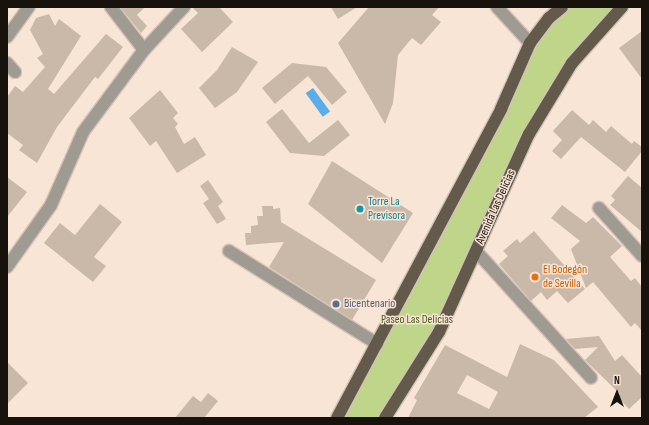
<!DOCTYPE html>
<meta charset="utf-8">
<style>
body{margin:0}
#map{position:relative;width:649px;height:425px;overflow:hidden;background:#f8e5d6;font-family:"Sofia Sans Condensed",sans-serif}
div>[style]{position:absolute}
.green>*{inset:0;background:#bed58a}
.water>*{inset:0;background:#58adea;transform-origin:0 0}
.building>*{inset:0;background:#cab8a9}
.roads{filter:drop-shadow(1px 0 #d4c3b6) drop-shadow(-1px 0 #d4c3b6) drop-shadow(0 1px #d4c3b6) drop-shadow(0 -1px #d4c3b6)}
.minor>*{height:12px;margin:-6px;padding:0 6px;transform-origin:6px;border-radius:6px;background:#9f9a92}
.major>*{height:12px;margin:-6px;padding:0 6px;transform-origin:6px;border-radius:6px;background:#635a4c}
.dots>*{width:11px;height:11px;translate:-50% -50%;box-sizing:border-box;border:2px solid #f8e5d6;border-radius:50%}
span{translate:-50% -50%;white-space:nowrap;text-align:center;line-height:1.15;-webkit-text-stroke:3px #f8e5d6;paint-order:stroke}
.culture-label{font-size:12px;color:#0d838f}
.left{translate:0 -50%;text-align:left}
.street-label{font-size:12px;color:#18120c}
.food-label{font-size:12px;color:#c56008}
.service-label{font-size:12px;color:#4e5e75}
.park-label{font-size:12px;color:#495a19}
.frame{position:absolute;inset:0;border:8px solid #18120c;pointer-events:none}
.north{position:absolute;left:597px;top:373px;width:40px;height:40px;-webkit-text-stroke:3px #f8e5d6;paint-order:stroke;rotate:0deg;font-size:11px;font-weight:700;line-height:16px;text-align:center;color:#18120c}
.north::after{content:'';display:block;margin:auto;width:14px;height:18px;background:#18120c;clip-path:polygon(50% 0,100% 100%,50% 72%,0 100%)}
</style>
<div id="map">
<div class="green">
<i style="clip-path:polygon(562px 7px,623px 7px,572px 63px,529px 134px,439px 332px,385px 418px,337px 418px,530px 43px)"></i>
</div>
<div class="water">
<i style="left:313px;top:88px;width:29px;height:9px;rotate:54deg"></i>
</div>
<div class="building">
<i style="clip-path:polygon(120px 7px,145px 7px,137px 15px,147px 26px,141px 33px)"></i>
<i style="clip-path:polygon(192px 7px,219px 7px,233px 22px,202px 52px,181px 29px,198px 13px)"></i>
<i style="clip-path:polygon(331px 7px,357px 7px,338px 19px)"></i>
<i style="clip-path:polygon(369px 7px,439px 7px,432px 15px,441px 22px,421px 45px,412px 38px,398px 55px,393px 103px,385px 124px,338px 43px)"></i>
<i style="clip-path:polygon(49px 14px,55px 26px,59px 19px,81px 36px,48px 89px,54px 94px,106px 34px,123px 47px,98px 79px,95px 77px,57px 127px,37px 163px,19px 150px,23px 145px,7px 133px,7px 97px,15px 86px,23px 92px,45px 67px,37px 58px,43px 54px,30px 30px,36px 18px)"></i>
<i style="clip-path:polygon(642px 31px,642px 79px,619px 48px)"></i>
<i style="clip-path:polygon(232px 47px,258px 62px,237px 92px,215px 108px,199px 88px,217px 70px)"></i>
<i style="clip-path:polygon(292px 63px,326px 67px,347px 92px,332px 105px,308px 76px,275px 104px,262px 88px)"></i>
<i style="clip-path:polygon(160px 90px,178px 113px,173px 118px,178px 124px,175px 127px,184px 144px,195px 137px,206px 155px,177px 173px,156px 141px,150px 146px,129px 118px)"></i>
<i style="clip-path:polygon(282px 109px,309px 143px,338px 120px,350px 135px,324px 156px,290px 153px,266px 122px)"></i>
<i style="clip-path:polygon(572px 110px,589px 125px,593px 120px,606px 132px,611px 126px,632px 144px,634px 141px,642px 147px,642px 151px,625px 172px,581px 137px,561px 159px,552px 151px,562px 140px,553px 131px)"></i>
<i style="clip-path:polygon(332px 161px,413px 213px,382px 263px,308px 204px)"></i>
<i style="clip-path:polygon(628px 176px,642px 188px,642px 232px,610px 205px,615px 200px,611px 196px)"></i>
<i style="clip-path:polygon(7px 177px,27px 192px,7px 217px)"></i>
<i style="clip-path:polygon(208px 180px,223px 202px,218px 206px,226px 219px,217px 224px,203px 203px,209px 199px,200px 186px)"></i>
<i style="clip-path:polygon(100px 204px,122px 222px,94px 257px,106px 266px,93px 282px,44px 243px,60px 223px,75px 235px)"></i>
<i style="clip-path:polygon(562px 205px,586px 223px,593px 217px,622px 246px,610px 257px,631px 281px,635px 278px,642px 287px,642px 331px,635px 323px,631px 327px,593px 282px,586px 288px,571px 249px,580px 241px,551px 218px)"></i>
<i style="clip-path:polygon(262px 206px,273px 206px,273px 209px,280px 208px,281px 222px,376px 280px,352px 320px,269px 267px,284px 242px,246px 245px,245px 233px,251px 233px,251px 226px,258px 225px,257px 216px,263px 216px)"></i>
<i style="clip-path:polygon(534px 231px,585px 289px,568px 303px,557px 291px,547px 300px,541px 292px,531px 301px,499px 264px,508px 256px,503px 251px,517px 239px,520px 243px)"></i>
<i style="clip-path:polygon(599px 336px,615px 361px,622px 355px,642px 377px,642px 397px,629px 409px,617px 396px,620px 394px,585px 360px,598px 347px,575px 349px,566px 339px)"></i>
<i style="clip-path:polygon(evenodd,520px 344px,554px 360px,598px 407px,584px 418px,408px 418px,417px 400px,414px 398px,445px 345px,507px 377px,520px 344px,467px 375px,498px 392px,489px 409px,457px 393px,467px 375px)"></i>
<i style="clip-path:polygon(7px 362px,28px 383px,7px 404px)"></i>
<i style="clip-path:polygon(208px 393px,218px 401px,204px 418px,175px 418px,193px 396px,201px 402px)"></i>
</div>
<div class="roads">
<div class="minor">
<i style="left:111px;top:7px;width:54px;rotate:52.5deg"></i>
<i style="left:497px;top:7px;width:49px;rotate:47.5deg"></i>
<i style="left:7px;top:37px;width:37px;rotate:-54deg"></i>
<i style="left:7px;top:63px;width:12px;rotate:48deg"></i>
<i style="left:599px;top:208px;width:64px;rotate:48.1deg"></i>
<i style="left:229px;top:251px;width:175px;rotate:32.1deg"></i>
<i style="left:476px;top:251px;width:171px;rotate:47.8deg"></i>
<i style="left:7px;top:267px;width:76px;rotate:-54.6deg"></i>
<i style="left:51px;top:205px;width:80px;rotate:-66.3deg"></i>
<i style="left:83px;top:132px;width:102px;rotate:-53.4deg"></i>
<i style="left:144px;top:50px;width:59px;rotate:-47.1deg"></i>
</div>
<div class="major">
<i style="left:337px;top:418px;width:350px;rotate:-62deg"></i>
<i style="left:501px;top:109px;width:72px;rotate:-66.3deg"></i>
<i style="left:530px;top:43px;width:31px;rotate:-53deg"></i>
<i style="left:549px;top:18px;width:17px;rotate:-40deg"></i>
<i style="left:385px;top:418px;width:102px;rotate:-57.9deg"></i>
<i style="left:439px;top:332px;width:217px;rotate:-65.6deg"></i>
<i style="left:529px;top:134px;width:83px;rotate:-58.8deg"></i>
<i style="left:572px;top:63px;width:75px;rotate:-48.2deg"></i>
</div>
</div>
<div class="dots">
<i style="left:360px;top:209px;background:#0f9aa8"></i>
<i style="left:535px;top:277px;background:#e8710a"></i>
<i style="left:336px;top:304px;background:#5c6f8a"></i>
</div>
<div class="culture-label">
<span class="left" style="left:368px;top:209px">Torre La<br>Previsora</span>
</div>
<div class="street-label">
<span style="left:496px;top:207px;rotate:-66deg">Avenida Las Delicias</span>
</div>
<div class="food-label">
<span class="left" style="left:543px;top:277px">El Bodegón<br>de Sevilla</span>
</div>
<div class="service-label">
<span class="left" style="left:344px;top:304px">Bicentenario</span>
</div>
<div class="park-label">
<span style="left:417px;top:320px">Paseo Las Delicias</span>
</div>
<div class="frame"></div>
<div class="north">N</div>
</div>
